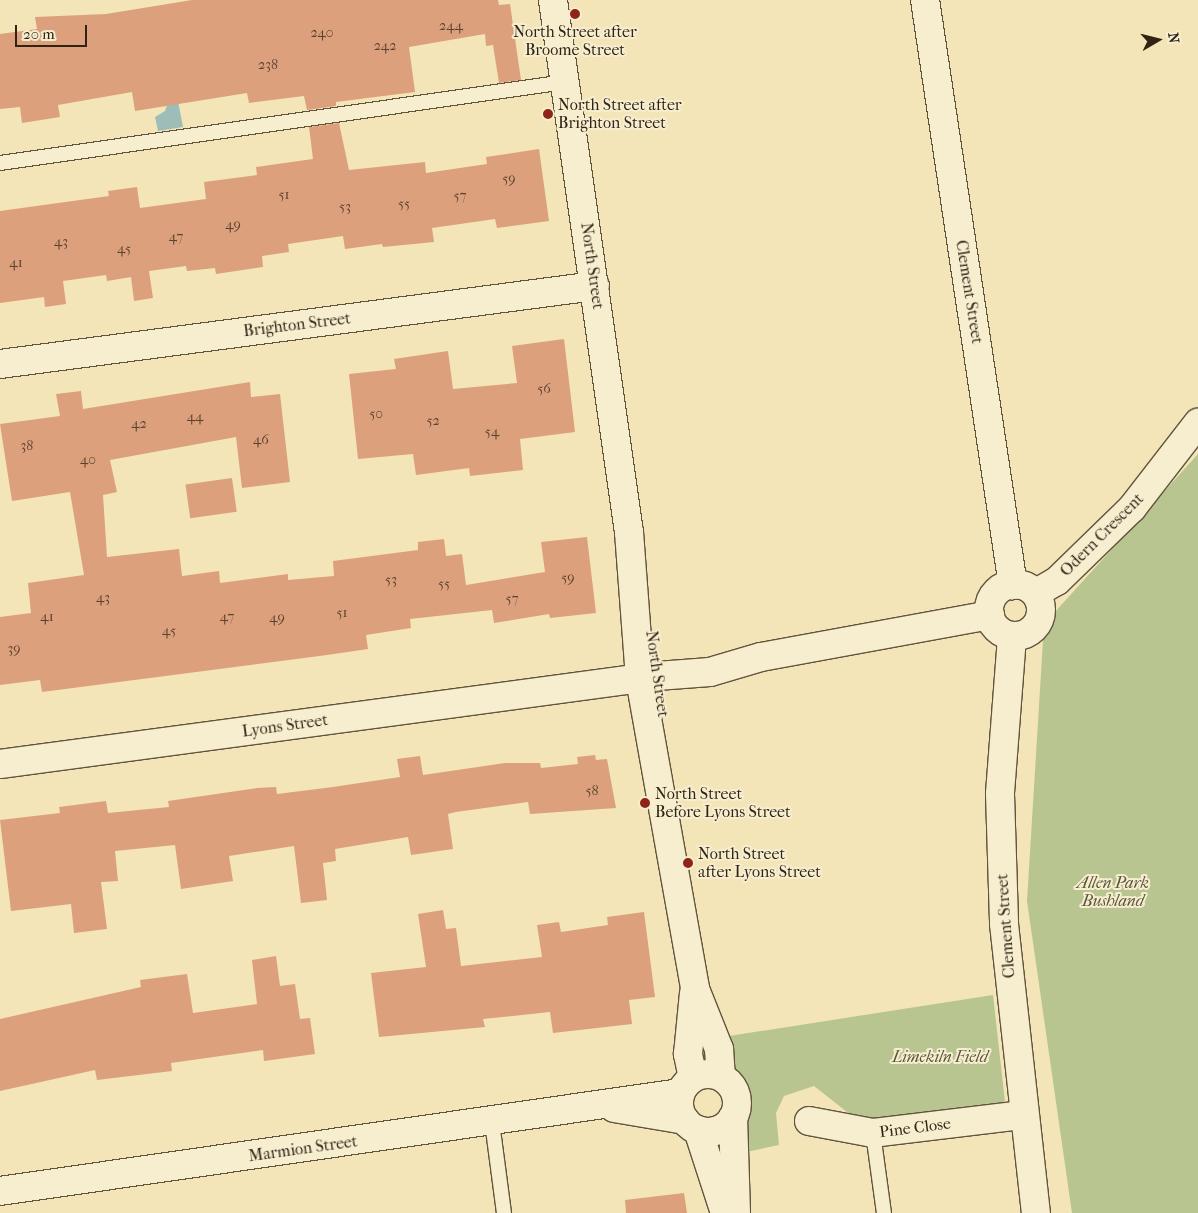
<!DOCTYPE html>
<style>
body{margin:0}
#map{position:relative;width:1198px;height:1213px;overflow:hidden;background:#f3e5b7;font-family:"IM FELL French Canon",serif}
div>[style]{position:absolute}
.green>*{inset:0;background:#b9c590}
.water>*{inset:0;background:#9ebdb8}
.building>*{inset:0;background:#dca07c;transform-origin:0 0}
.roads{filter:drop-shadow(1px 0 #61543e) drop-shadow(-1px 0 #61543e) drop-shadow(0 1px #61543e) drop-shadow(0 -1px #61543e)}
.lane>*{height:14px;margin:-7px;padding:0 7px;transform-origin:7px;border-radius:7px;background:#f7eed0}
.street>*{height:28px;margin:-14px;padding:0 14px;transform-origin:14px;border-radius:14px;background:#f7eed0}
.street>.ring{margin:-14px;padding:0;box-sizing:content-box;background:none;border:28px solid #f7eed0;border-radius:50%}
.secondary>*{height:28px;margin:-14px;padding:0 14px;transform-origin:14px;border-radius:14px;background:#f7eed0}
.secondary>.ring{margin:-14px;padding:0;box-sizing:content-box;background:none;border:28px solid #f7eed0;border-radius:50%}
.dots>*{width:14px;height:14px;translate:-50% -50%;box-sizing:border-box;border:2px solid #f7eed0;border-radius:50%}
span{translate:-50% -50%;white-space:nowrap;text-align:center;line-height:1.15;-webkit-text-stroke:4px #f7eed0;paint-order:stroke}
.number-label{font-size:14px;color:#5b422f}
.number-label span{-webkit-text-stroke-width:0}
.poi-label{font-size:16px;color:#302315}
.left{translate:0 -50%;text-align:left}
.street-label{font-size:16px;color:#302315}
.park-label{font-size:16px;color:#59543a;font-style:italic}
.north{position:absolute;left:1133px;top:15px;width:50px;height:50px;-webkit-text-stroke:4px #f7eed0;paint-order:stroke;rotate:82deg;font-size:14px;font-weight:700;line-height:20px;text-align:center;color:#302315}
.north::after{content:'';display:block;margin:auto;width:18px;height:22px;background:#302315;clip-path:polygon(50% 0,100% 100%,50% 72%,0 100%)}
.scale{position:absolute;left:15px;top:25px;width:72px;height:22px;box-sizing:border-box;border:2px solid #302315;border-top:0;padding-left:6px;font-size:15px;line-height:18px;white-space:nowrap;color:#302315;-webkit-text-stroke:4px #f7eed0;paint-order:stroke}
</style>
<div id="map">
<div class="green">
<i style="clip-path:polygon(1198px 454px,1198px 1213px,1072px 1213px,1027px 901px,1044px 624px)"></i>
<i style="clip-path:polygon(993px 995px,1005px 1102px,861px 1123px,814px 1086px,784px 1096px,776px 1113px,779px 1145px,746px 1152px,729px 1036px)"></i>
</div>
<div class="water">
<i style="clip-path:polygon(178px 101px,183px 127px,158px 131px,155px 117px,165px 111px,168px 103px)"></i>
</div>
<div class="building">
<i style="clip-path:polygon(192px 0,498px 0,499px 5px,510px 4px,521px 80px,499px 83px,493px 45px,486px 46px,485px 34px,409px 47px,415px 92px,336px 102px,336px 106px,307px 110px,304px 96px,249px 103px,247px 93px,135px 111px,132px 92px,58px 105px,60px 117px,22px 123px,20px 107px,0 109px,0 34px,37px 29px,35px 17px,106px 14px)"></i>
<i style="clip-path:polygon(339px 123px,349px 170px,425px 162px,426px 173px,487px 164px,486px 157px,539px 149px,549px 221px,497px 228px,495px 219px,432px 228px,434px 242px,383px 247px,382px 244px,345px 249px,343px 236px,288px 244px,289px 252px,262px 256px,263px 267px,216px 274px,215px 268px,187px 271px,186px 266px,149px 271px,153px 298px,134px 301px,131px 277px,107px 281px,106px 275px,63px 281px,66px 304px,45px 307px,44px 297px,0 303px,0 211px,109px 196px,108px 191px,137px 187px,140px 208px,206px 199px,204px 182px,257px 175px,256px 167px,313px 159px,309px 127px)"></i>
<i style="clip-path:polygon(564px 339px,575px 432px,520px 439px,523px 470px,470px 476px,469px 468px,416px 475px,413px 454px,358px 459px,349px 374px,396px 369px,394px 359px,448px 351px,453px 389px,517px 383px,512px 346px)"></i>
<i style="clip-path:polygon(250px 382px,251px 397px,280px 394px,290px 482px,242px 488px,236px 437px,110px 460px,117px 492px,103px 495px,107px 557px,179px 549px,182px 576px,219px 571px,220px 583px,288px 574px,288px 580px,334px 576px,333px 561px,418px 550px,418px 542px,444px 539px,446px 556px,462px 554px,466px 585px,545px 572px,541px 542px,587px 537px,596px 613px,550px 618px,549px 614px,494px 623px,492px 610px,410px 619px,411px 628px,366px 635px,368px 649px,327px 655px,42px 692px,40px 680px,0 685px,0 617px,31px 613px,28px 583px,84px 575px,70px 492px,12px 501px,0 424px,60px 416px,56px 394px,81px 391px,83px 409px)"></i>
<i style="left:232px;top:478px;width:34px;height:47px;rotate:82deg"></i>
<i style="clip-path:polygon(595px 755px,596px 760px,607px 759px,616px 808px,530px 814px,528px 802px,456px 812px,448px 814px,453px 849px,411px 855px,408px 837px,335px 849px,336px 861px,323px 863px,327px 900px,301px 903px,294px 846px,229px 856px,233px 881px,181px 889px,175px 845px,115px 851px,118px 881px,101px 882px,107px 929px,74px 933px,71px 904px,11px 911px,0 820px,60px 813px,59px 807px,106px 801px,108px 813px,169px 807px,168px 801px,257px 788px,276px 787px,277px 794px,333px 787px,400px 777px,397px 759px,420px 756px,423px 775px,505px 763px,540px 763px,541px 768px,578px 764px,577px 757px)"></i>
<i style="clip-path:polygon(443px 910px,446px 929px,456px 928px,461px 966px,542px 957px,537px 925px,559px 922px,561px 932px,608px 925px,607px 917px,644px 912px,655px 997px,629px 1000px,632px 1024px,553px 1033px,550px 1012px,483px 1019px,485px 1027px,379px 1037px,371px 973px,426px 967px,418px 914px)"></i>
<i style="clip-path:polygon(276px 956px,280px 986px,295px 984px,300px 1019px,310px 1018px,315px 1054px,264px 1061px,263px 1050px,171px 1063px,172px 1071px,97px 1080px,95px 1070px,0 1091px,0 1019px,141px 987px,140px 980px,187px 974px,193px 1013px,257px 1004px,252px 960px)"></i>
<i style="clip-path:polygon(684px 1193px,687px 1213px,626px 1213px,625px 1200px)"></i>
</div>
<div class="roads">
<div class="lane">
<i style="left:0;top:163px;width:571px;rotate:-8.16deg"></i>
<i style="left:492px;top:1122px;width:92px;rotate:82.5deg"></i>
<i style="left:873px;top:1133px;width:81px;rotate:82.2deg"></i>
</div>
<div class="street">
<i style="left:925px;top:0;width:592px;rotate:81.45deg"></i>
<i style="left:0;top:364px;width:600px;rotate:-7.47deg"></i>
<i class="ring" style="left:989px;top:584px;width:24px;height:24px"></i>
<i style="left:1036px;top:593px;width:24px;rotate:-30deg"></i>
<i style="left:1057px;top:581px;width:105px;rotate:-44.2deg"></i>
<i style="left:1132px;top:508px;width:108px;rotate:-52.2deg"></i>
<i style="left:1012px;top:637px;width:157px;rotate:94.4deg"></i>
<i style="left:1000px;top:794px;width:130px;rotate:88.2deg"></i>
<i style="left:1004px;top:924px;width:291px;rotate:83.7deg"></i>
<i style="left:0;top:764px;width:663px;rotate:-7.63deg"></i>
<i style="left:657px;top:676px;width:53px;rotate:-4.3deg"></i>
<i style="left:710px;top:672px;width:53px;rotate:-16.4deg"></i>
<i style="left:761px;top:657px;width:233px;rotate:-10.4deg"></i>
<i style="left:809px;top:1121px;width:65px;rotate:10.6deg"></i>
<i style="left:873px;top:1133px;width:150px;rotate:-6.9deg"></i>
</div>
<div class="secondary">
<i style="left:553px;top:0;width:537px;rotate:81.87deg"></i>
<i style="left:629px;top:532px;width:147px;rotate:85.7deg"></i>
<i style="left:640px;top:679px;width:315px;rotate:79.9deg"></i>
<i style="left:695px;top:989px;width:65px;rotate:68.2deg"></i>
<i style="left:719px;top:1049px;width:27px;rotate:86deg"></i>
<i class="ring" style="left:679px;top:1074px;width:30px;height:30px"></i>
<i style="left:693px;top:1078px;width:25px;rotate:-102deg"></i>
<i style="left:688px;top:1054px;width:61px;rotate:-84.4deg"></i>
<i style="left:614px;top:1108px;width:72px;rotate:9.6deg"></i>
<i style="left:733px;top:1117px;width:96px;rotate:88.2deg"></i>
<i style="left:698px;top:1130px;width:87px;rotate:72deg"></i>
<i style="left:0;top:1191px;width:687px;rotate:-8.2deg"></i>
</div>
</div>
<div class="dots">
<i style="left:575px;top:14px;background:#8f2418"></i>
<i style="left:548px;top:114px;background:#8f2418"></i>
<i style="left:645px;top:803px;background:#8f2418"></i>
<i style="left:688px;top:863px;background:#8f2418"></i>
</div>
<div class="number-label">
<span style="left:451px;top:26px">244</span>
<span style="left:322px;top:33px">240</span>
<span style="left:385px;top:46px">242</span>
<span style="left:268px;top:65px">238</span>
<span style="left:509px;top:179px">59</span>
<span style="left:284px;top:195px">51</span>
<span style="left:460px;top:196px">57</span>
<span style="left:404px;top:204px">55</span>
<span style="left:345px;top:207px">53</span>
<span style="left:233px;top:225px">49</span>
<span style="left:176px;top:237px">47</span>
<span style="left:61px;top:242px">43</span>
<span style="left:124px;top:249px">45</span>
<span style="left:16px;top:263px">41</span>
<span style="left:544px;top:389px">56</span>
<span style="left:376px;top:414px">50</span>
<span style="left:195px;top:417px">44</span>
<span style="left:433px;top:421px">52</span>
<span style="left:139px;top:424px">42</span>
<span style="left:492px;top:432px">54</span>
<span style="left:261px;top:440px">46</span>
<span style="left:27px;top:446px">38</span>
<span style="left:88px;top:460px">40</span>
<span style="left:568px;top:578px">59</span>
<span style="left:391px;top:580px">53</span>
<span style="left:444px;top:584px">55</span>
<span style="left:103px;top:598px">43</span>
<span style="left:512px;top:599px">57</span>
<span style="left:342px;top:613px">51</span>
<span style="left:47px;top:617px">41</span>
<span style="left:227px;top:617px">47</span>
<span style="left:277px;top:618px">49</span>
<span style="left:169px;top:631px">45</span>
<span style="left:14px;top:649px">39</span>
<span style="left:592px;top:791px">58</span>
</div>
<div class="poi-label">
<span style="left:575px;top:41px">North Street after<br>Broome Street</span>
<span class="left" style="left:558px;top:114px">North Street after<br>Brighton Street</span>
<span class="left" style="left:655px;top:803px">North Street<br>Before Lyons Street</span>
<span class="left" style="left:698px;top:863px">North Street<br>after Lyons Street</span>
</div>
<div class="street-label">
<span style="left:592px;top:266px;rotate:82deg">North Street</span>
<span style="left:969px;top:292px;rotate:81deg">Clement Street</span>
<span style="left:297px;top:325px;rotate:-7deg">Brighton Street</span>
<span style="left:1102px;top:535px;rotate:-45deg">Odern Crescent</span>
<span style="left:657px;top:674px;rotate:82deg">North Street</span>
<span style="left:285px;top:726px;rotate:-8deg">Lyons Street</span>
<span style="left:1006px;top:926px;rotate:-94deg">Clement Street</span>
<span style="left:915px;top:1128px;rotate:-7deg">Pine Close</span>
<span style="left:303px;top:1149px;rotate:-8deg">Marmion Street</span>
</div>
<div class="park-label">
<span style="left:1113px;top:892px">Allen Park<br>Bushland</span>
<span style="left:940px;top:1057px">Limekiln Field</span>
</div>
<div class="north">N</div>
<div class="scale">20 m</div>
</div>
